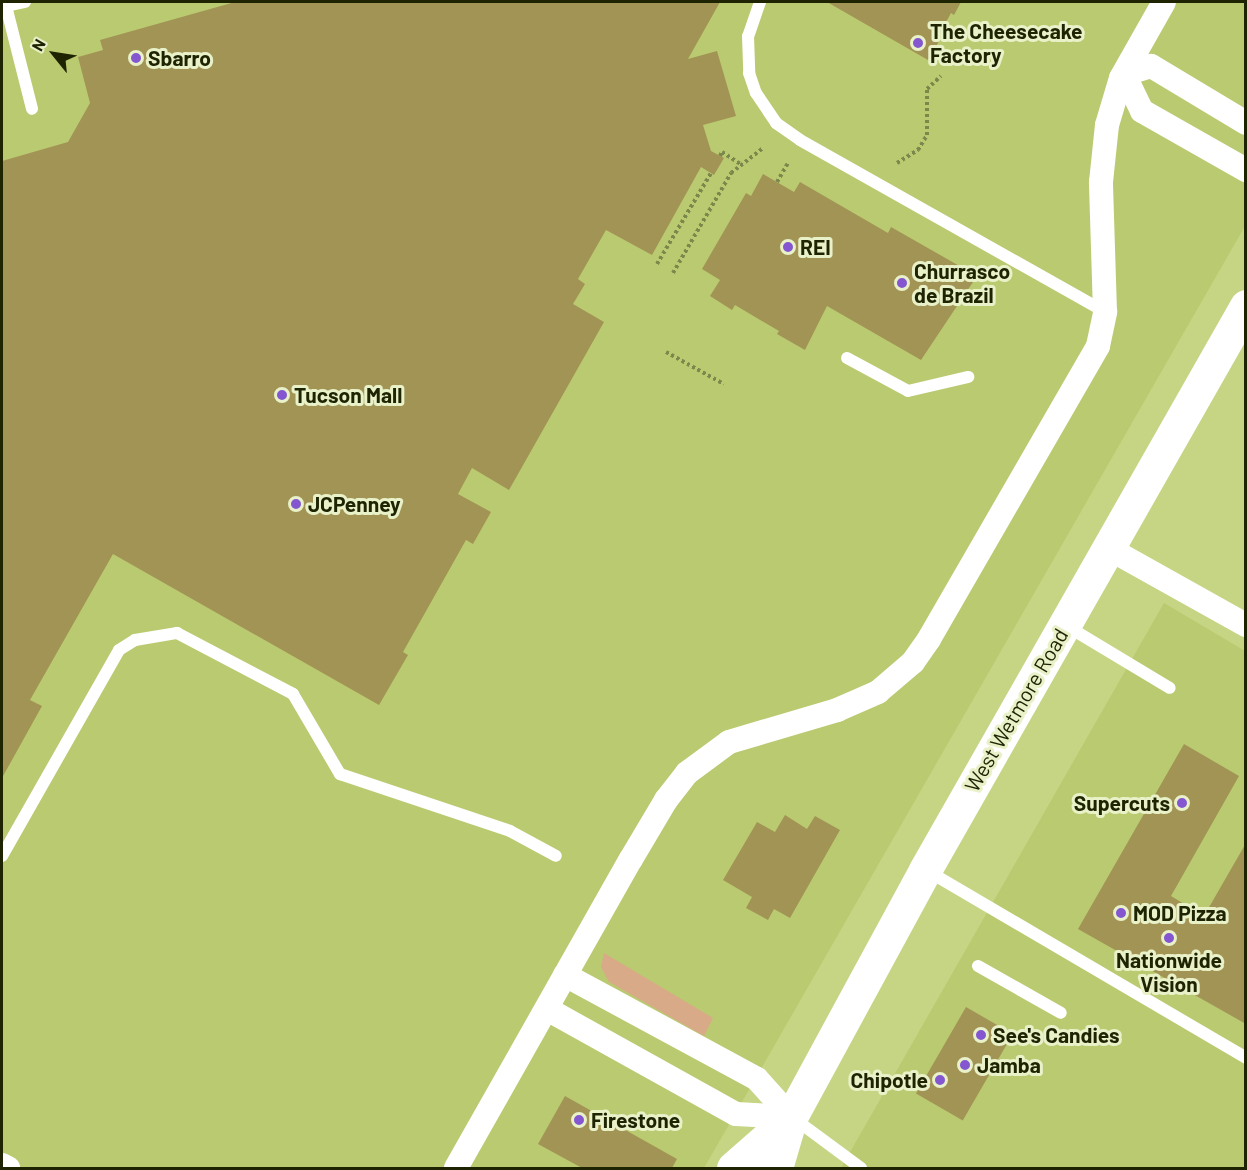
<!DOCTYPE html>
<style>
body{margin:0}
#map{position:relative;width:1247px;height:1170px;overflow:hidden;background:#c5d583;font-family:Barlow,sans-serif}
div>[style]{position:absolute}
.built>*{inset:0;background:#baca70}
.green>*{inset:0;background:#d8aa88}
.building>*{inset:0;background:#a29455;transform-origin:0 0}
.path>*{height:4px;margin-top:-2px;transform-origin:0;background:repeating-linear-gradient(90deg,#7c884b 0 3px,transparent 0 6px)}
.service>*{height:12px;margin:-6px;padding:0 6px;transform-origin:6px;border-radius:6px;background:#fff}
.minor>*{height:24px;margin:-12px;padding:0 12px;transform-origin:12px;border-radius:12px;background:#fff}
.secondary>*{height:33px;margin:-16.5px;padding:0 16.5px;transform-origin:16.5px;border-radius:16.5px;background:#fff}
.dots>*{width:16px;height:16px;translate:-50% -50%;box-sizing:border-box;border:3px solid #e9f1c9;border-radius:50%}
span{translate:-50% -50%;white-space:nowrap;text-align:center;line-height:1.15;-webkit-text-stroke:6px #e9f1c9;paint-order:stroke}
.poi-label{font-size:21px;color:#1e2302;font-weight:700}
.left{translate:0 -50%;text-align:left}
.right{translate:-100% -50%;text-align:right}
.street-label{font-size:21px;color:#1e2302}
.frame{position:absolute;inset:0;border:3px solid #1e2302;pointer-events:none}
.north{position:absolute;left:24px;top:24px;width:60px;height:60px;-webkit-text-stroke:4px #e9f1c9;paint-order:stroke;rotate:300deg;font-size:16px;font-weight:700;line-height:24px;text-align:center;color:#1e2302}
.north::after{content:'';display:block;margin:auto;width:21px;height:27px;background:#1e2302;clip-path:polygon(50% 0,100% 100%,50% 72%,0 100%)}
</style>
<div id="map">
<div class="built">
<i style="clip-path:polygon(2px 2px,1245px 2px,1245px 226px,704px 1168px,2px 1168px)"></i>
<i style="clip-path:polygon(1164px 603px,1245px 651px,1245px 1168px,841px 1168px)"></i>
</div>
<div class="green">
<i style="clip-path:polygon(604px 953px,713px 1018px,704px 1036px,609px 982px,601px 967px)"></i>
</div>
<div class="building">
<i style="clip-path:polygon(235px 2px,720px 2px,688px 59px,717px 51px,736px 116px,703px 125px,711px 151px,724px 158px,714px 175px,701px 167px,652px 255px,606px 230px,578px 279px,585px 284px,573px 304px,604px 322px,509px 490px,472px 468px,458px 494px,491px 512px,473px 544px,466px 540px,403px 652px,408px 655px,379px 705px,113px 554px,30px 700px,42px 706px,2px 778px,2px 161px,68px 142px,90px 103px,78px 57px,103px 50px,100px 40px)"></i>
<i style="clip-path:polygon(827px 2px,961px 2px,954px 15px,951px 13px,945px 24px,948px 26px,928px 60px)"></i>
<i style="clip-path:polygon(763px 174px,794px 192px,800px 182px,888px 233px,891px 227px,977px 276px,921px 360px,827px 306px,805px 350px,777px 334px,779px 331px,735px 305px,732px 310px,710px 296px,720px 280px,702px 269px,746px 193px,751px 196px)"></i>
<i style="clip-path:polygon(1184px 744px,1239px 776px,1171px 896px,1204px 916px,1246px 843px,1246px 1024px,1078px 929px)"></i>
<i style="clip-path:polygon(785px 815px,807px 829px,815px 816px,840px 830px,790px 918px,774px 909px,768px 920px,746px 908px,752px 897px,723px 880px,757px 822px,775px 832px)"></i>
<i style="left:966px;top:1007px;width:54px;height:100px;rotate:30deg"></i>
<i style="clip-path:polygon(565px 1096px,677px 1159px,672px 1168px,582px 1168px,538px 1144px)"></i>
</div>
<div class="path">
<i style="left:720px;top:156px;width:4px;rotate:-63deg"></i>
<i style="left:722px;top:152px;width:24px;rotate:33deg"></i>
<i style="left:897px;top:163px;width:25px;rotate:-32deg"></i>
<i style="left:918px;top:150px;width:17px;rotate:-59deg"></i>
<i style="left:927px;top:135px;width:46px;rotate:-90deg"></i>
<i style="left:927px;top:89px;width:19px;rotate:-43deg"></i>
<i style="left:777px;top:182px;width:22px;rotate:-60deg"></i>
<i style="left:657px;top:264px;width:106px;rotate:-59.3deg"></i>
<i style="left:673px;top:273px;width:116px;rotate:-59.9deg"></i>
<i style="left:731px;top:173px;width:41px;rotate:-38deg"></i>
<i style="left:666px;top:352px;width:66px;rotate:28.9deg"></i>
</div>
<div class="service">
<i style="left:25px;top:2px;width:19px;rotate:168deg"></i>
<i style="left:6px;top:6px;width:106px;rotate:75.8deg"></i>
<i style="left:760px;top:2px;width:36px;rotate:109deg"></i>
<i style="left:748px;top:36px;width:37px;rotate:88deg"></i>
<i style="left:749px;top:73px;width:21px;rotate:71deg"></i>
<i style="left:756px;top:93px;width:36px;rotate:56deg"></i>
<i style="left:776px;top:123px;width:29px;rotate:35deg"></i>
<i style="left:800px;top:140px;width:350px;rotate:29.4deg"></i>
<i style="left:847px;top:358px;width:69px;rotate:28.4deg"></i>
<i style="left:908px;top:391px;width:62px;rotate:-13.1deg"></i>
<i style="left:1065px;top:625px;width:122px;rotate:31deg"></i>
<i style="left:2px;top:856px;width:237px;rotate:-60.4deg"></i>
<i style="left:119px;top:650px;width:19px;rotate:-32deg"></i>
<i style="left:135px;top:640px;width:43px;rotate:-9.5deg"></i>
<i style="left:177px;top:633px;width:131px;rotate:27.7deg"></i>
<i style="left:293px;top:694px;width:93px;rotate:59.6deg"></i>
<i style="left:340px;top:774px;width:179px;rotate:18.5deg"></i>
<i style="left:510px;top:831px;width:52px;rotate:28.5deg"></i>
<i style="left:926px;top:870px;width:371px;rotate:30.4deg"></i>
<i style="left:978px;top:966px;width:95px;rotate:29.5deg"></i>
<i style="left:792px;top:1117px;width:86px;rotate:36.5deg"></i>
</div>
<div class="minor">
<i style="left:1246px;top:123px;width:111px;rotate:-149deg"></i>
<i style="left:1151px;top:66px;width:28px;rotate:163deg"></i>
<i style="left:1124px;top:74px;width:41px;rotate:64.1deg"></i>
<i style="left:1142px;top:111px;width:120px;rotate:29.6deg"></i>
<i style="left:1108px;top:548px;width:158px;rotate:29.2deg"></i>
<i style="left:565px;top:975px;width:218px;rotate:28.4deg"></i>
<i style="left:757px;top:1079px;width:51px;rotate:48.2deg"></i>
<i style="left:547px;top:1009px;width:216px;rotate:29.1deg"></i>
<i style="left:736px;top:1114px;width:55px;rotate:3.1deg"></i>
<i style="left:2px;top:1165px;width:7px;rotate:27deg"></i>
<i style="left:456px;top:1168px;width:355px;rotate:-60.5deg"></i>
<i style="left:631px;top:859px;width:69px;rotate:-59.3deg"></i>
<i style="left:666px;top:800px;width:34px;rotate:-52deg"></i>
<i style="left:687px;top:773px;width:52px;rotate:-36.4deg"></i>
<i style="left:729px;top:742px;width:113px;rotate:-16.5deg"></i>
<i style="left:837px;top:710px;width:45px;rotate:-23.7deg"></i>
<i style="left:878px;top:692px;width:46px;rotate:-40.6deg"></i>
<i style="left:913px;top:662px;width:28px;rotate:-55deg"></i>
<i style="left:929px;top:639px;width:338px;rotate:-60deg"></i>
<i style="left:1098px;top:346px;width:35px;rotate:-78deg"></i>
<i style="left:1105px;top:312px;width:130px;rotate:-91.8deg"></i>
<i style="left:1101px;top:182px;width:57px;rotate:-84deg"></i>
<i style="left:1107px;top:125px;width:49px;rotate:-73.4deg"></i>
<i style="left:1121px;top:78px;width:87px;rotate:-60.5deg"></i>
</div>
<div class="secondary">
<i style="left:733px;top:1168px;width:77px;rotate:-41.3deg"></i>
<i style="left:776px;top:1168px;width:53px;rotate:-73.6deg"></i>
<i style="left:791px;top:1117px;width:281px;rotate:-61.5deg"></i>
<i style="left:925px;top:870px;width:649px;rotate:-60.35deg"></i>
</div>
<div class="dots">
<i style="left:918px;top:43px;background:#8457d0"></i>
<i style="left:136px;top:58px;background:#8457d0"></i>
<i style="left:788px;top:247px;background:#8457d0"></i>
<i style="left:902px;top:283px;background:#8457d0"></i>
<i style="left:282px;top:395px;background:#8457d0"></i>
<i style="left:296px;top:504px;background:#8457d0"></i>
<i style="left:1182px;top:803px;background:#8457d0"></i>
<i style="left:1121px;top:913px;background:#8457d0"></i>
<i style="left:1169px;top:938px;background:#8457d0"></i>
<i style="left:981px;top:1035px;background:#8457d0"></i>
<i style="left:965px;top:1065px;background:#8457d0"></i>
<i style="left:940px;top:1080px;background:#8457d0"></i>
<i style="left:579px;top:1120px;background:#8457d0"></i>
</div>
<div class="poi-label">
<span class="left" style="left:930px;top:43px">The Cheesecake<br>Factory</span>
<span class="left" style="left:148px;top:58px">Sbarro</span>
<span class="left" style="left:800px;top:247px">REI</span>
<span class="left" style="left:914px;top:283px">Churrasco<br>de Brazil</span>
<span class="left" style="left:294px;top:395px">Tucson Mall</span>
<span class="left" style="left:308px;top:504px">JCPenney</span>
<span class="right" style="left:1170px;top:803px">Supercuts</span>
<span class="left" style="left:1133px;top:913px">MOD Pizza</span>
<span style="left:1169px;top:972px">Nationwide<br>Vision</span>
<span class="left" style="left:993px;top:1035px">See's Candies</span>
<span class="left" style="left:977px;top:1065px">Jamba</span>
<span class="right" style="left:928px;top:1080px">Chipotle</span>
<span class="left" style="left:591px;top:1120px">Firestone</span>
</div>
<div class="street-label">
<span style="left:1016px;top:710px;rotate:-60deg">West Wetmore Road</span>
</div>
<div class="frame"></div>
<div class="north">N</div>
</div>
